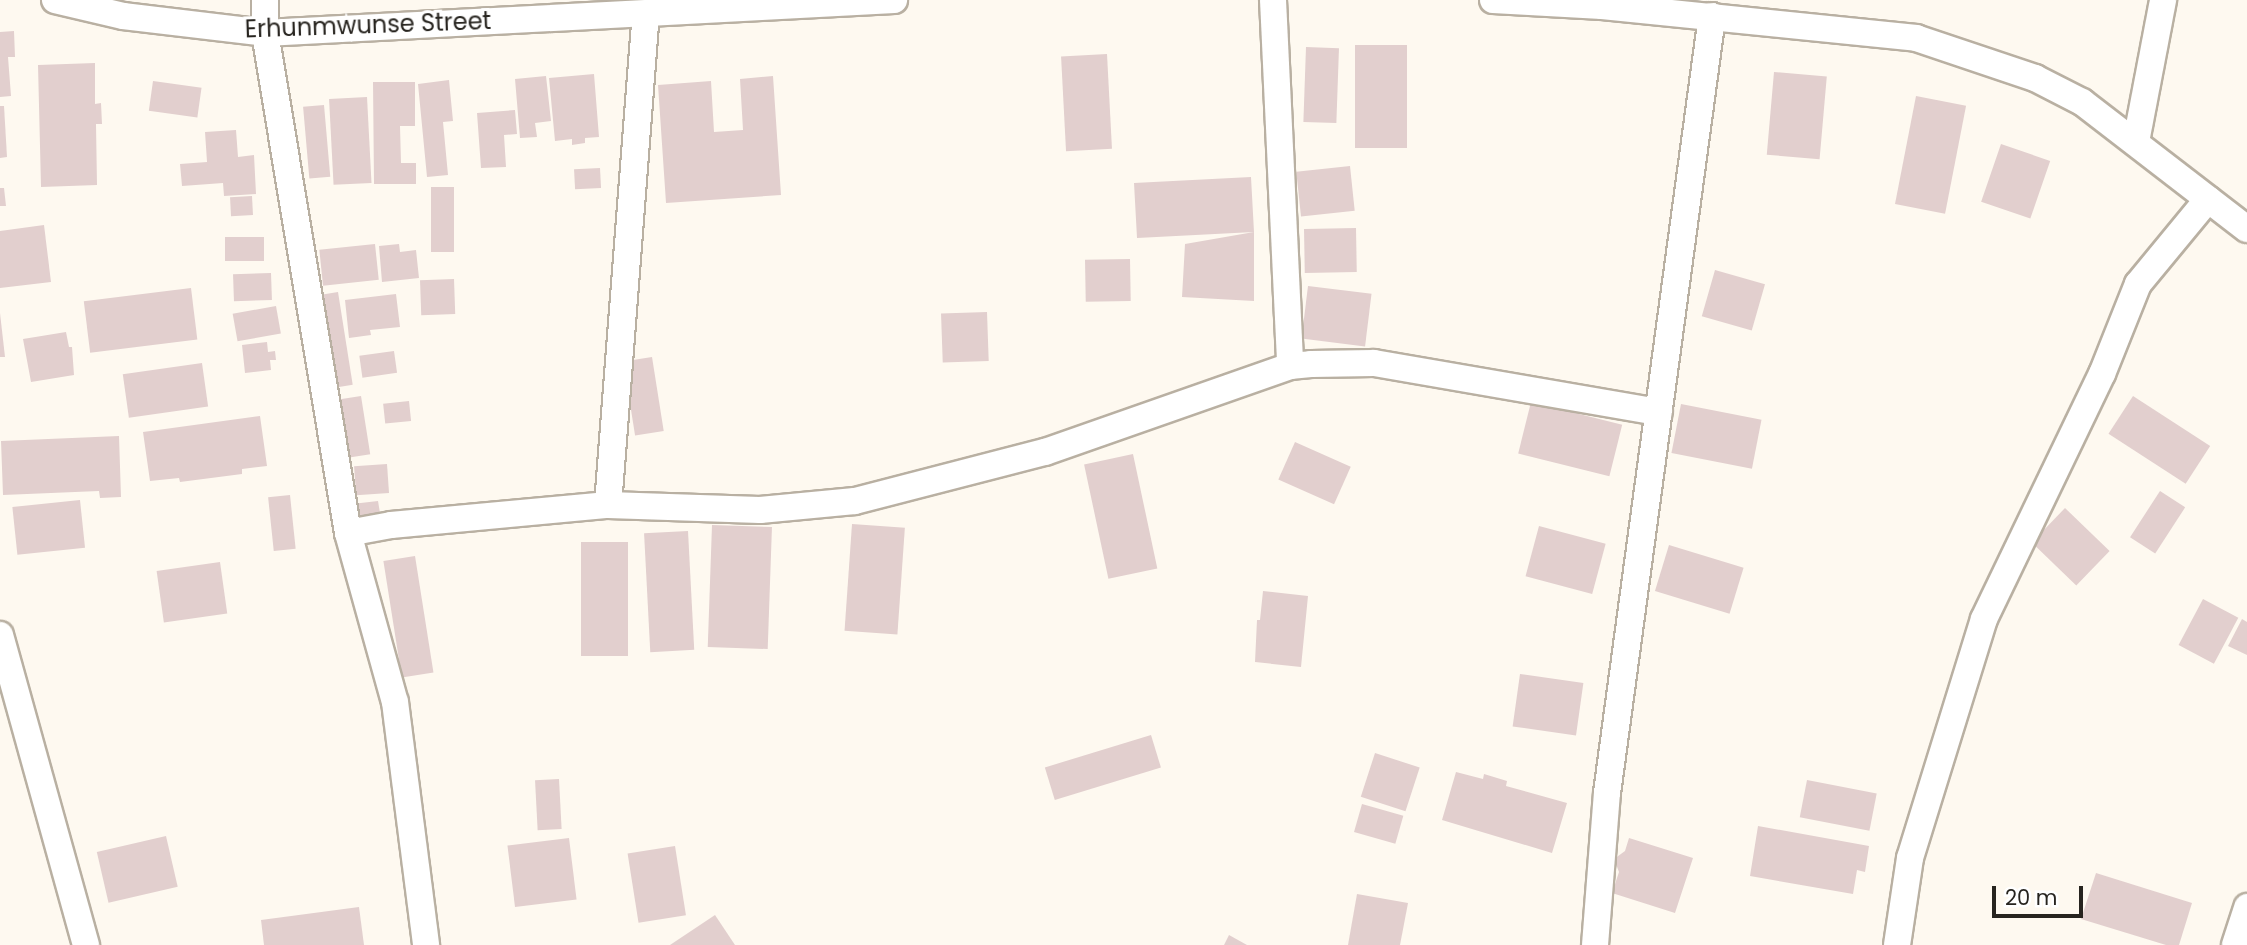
<!DOCTYPE html>
<style>
body{margin:0}
#map{position:relative;width:2247px;height:945px;overflow:hidden;background:#fef9f0;font-family:Poppins,sans-serif}
div>[style]{position:absolute}
.building>*{inset:0;background:#e2cfce;transform-origin:0 0}
.roads{filter:drop-shadow(2px 0 #b9b0a2) drop-shadow(-2px 0 #b9b0a2) drop-shadow(0 2px #b9b0a2) drop-shadow(0 -2px #b9b0a2)}
.minor>*{height:26px;margin:-13px;padding:0 13px;transform-origin:13px;border-radius:13px;background:#fff}
span{translate:-50% -50%;white-space:nowrap;text-align:center;line-height:1.15;-webkit-text-stroke:6px #fff;paint-order:stroke}
.street-label{font-size:24px;color:#27241f}
.scale{position:absolute;left:1992px;top:886px;width:91px;height:32px;box-sizing:border-box;border:4px solid #27241f;border-top:0;padding-left:9px;font-size:21px;line-height:24px;white-space:nowrap;color:#27241f;-webkit-text-stroke:5px #fff;paint-order:stroke}
</style>
<div id="map">
<div class="building">
<i style="clip-path:polygon(14px 31px,15px 57px,8px 57px,11px 96px,0 97px,0 32px)"></i>
<i style="left:1355px;top:45px;width:52px;height:103px"></i>
<i style="left:1306px;top:47px;width:33px;height:75px;rotate:2deg"></i>
<i style="left:1107px;top:54px;width:95px;height:46px;rotate:87deg"></i>
<i style="clip-path:polygon(95px 63px,95px 104px,101px 103px,102px 124px,96px 124px,97px 185px,41px 187px,38px 65px)"></i>
<i style="left:1774px;top:72px;width:53px;height:83px;rotate:5deg"></i>
<i style="clip-path:polygon(594px 74px,599px 137px,585px 138px,585px 143px,572px 145px,572px 139px,555px 141px,549px 78px)"></i>
<i style="clip-path:polygon(546px 76px,551px 121px,535px 123px,537px 137px,520px 138px,515px 79px)"></i>
<i style="clip-path:polygon(773px 76px,781px 195px,666px 203px,658px 85px,711px 81px,714px 132px,743px 130px,740px 79px)"></i>
<i style="clip-path:polygon(449px 80px,453px 121px,443px 122px,448px 175px,427px 177px,418px 84px)"></i>
<i style="left:153px;top:81px;width:49px;height:30px;rotate:8deg"></i>
<i style="clip-path:polygon(373px 82px,415px 82px,415px 126px,400px 126px,401px 163px,416px 163px,416px 184px,374px 184px)"></i>
<i style="left:1916px;top:96px;width:51px;height:110px;rotate:11deg"></i>
<i style="left:367px;top:97px;width:86px;height:38px;rotate:87deg"></i>
<i style="left:324px;top:105px;width:72px;height:21px;rotate:85deg"></i>
<i style="clip-path:polygon(0 106px,4px 106px,7px 157px,0 158px)"></i>
<i style="clip-path:polygon(515px 110px,517px 134px,504px 135px,506px 167px,481px 168px,477px 113px)"></i>
<i style="clip-path:polygon(236px 130px,238px 157px,254px 155px,256px 194px,224px 196px,223px 183px,182px 186px,180px 164px,207px 162px,205px 132px)"></i>
<i style="left:2001px;top:144px;width:52px;height:61px;rotate:19deg"></i>
<i style="left:1350px;top:166px;width:45px;height:54px;rotate:84deg"></i>
<i style="left:600px;top:168px;width:20px;height:26px;rotate:87deg"></i>
<i style="clip-path:polygon(1251px 177px,1254px 232px,1254px 301px,1182px 297px,1185px 244px,1254px 232px,1137px 238px,1134px 183px)"></i>
<i style="left:431px;top:187px;width:23px;height:65px"></i>
<i style="clip-path:polygon(0 188px,4px 188px,6px 206px,0 206px)"></i>
<i style="left:252px;top:196px;width:19px;height:22px;rotate:87deg"></i>
<i style="clip-path:polygon(44px 225px,51px 282px,0 288px,0 231px)"></i>
<i style="left:1356px;top:228px;width:44px;height:52px;rotate:89deg"></i>
<i style="left:225px;top:237px;width:39px;height:24px"></i>
<i style="left:375px;top:244px;width:36px;height:56px;rotate:84deg"></i>
<i style="clip-path:polygon(399px 244px,400px 252px,416px 250px,419px 278px,382px 282px,379px 246px)"></i>
<i style="left:1130px;top:259px;width:42px;height:45px;rotate:89deg"></i>
<i style="left:1715px;top:270px;width:52px;height:48px;rotate:16deg"></i>
<i style="left:271px;top:273px;width:27px;height:38px;rotate:88deg"></i>
<i style="left:454px;top:279px;width:35px;height:34px;rotate:88deg"></i>
<i style="left:1308px;top:286px;width:64px;height:53px;rotate:7deg"></i>
<i style="left:191px;top:288px;width:52px;height:108px;rotate:83deg"></i>
<i style="left:338px;top:292px;width:94px;height:17px;rotate:81deg"></i>
<i style="clip-path:polygon(396px 294px,400px 327px,370px 330px,371px 335px,349px 338px,345px 300px)"></i>
<i style="left:276px;top:306px;width:28px;height:44px;rotate:80deg"></i>
<i style="left:987px;top:312px;width:49px;height:46px;rotate:88deg"></i>
<i style="clip-path:polygon(0 313px,5px 357px,0 357px)"></i>
<i style="clip-path:polygon(66px 332px,69px 347px,72px 347px,74px 375px,31px 382px,23px 339px)"></i>
<i style="clip-path:polygon(267px 342px,268px 352px,275px 351px,276px 360px,270px 360px,271px 370px,245px 373px,242px 345px)"></i>
<i style="left:394px;top:351px;width:22px;height:35px;rotate:82deg"></i>
<i style="left:652px;top:357px;width:75px;height:29px;rotate:81deg"></i>
<i style="left:202px;top:363px;width:44px;height:80px;rotate:82deg"></i>
<i style="left:361px;top:396px;width:59px;height:26px;rotate:81deg"></i>
<i style="left:2133px;top:396px;width:92px;height:45px;rotate:33deg"></i>
<i style="left:409px;top:401px;width:20px;height:26px;rotate:84deg"></i>
<i style="left:1531px;top:402px;width:94px;height:53px;rotate:14deg"></i>
<i style="left:1681px;top:404px;width:82px;height:50px;rotate:11deg"></i>
<i style="clip-path:polygon(260px 416px,267px 466px,242px 469px,242px 474px,180px 482px,179px 478px,150px 481px,143px 432px)"></i>
<i style="clip-path:polygon(119px 436px,121px 497px,100px 498px,99px 491px,3px 495px,1px 441px)"></i>
<i style="left:1295px;top:442px;width:61px;height:41px;rotate:24deg"></i>
<i style="left:1133px;top:454px;width:117px;height:50px;rotate:78deg"></i>
<i style="left:387px;top:464px;width:29px;height:33px;rotate:86deg"></i>
<i style="left:2160px;top:491px;width:30px;height:55px;rotate:33deg"></i>
<i style="left:290px;top:495px;width:54px;height:22px;rotate:84deg"></i>
<i style="left:80px;top:500px;width:48px;height:68px;rotate:84deg"></i>
<i style="clip-path:polygon(378px 501px,380px 513px,372px 515px,372px 519px,365px 520px,364px 516px,354px 517px,352px 504px)"></i>
<i style="left:2065px;top:508px;width:62px;height:48px;rotate:44deg"></i>
<i style="left:852px;top:524px;width:53px;height:107px;rotate:4deg"></i>
<i style="left:712px;top:525px;width:60px;height:122px;rotate:2deg"></i>
<i style="left:1539px;top:526px;width:69px;height:52px;rotate:15deg"></i>
<i style="left:688px;top:531px;width:119px;height:44px;rotate:87deg"></i>
<i style="left:581px;top:542px;width:47px;height:114px"></i>
<i style="left:1669px;top:545px;width:78px;height:48px;rotate:17deg"></i>
<i style="left:415px;top:556px;width:118px;height:32px;rotate:81deg"></i>
<i style="left:220px;top:562px;width:52px;height:64px;rotate:82deg"></i>
<i style="clip-path:polygon(1263px 591px,1308px 596px,1301px 667px,1255px 662px,1257px 620px,1260px 620px)"></i>
<i style="left:2203px;top:599px;width:40px;height:52px;rotate:28deg"></i>
<i style="clip-path:polygon(2242px 619px,2247px 622px,2247px 655px,2228px 646px)"></i>
<i style="left:1520px;top:674px;width:64px;height:53px;rotate:8deg"></i>
<i style="left:1151px;top:735px;width:34px;height:111px;rotate:73deg"></i>
<i style="left:1375px;top:753px;width:47px;height:46px;rotate:18deg"></i>
<i style="clip-path:polygon(1456px 772px,1483px 779px,1484px 774px,1507px 781px,1506px 786px,1567px 803px,1552px 853px,1442px 820px)"></i>
<i style="left:559px;top:779px;width:50px;height:24px;rotate:87deg"></i>
<i style="left:1807px;top:780px;width:71px;height:38px;rotate:11deg"></i>
<i style="left:1362px;top:804px;width:43px;height:29px;rotate:16deg"></i>
<i style="clip-path:polygon(1758px 826px,1869px 846px,1865px 872px,1857px 870px,1853px 894px,1750px 876px)"></i>
<i style="left:166px;top:836px;width:52px;height:71px;rotate:77deg"></i>
<i style="left:569px;top:838px;width:62px;height:62px;rotate:83deg"></i>
<i style="clip-path:polygon(1629px 838px,1693px 858px,1675px 913px,1612px 893px,1619px 872px,1614px 859px,1625px 851px)"></i>
<i style="left:675px;top:846px;width:70px;height:48px;rotate:81deg"></i>
<i style="clip-path:polygon(2096px 873px,2192px 903px,2179px 945px,2166px 945px,2081px 919px)"></i>
<i style="clip-path:polygon(1357px 894px,1408px 903px,1400px 945px,1348px 945px)"></i>
<i style="clip-path:polygon(359px 907px,364px 945px,264px 945px,261px 920px)"></i>
<i style="clip-path:polygon(715px 915px,735px 945px,670px 945px)"></i>
<i style="clip-path:polygon(1229px 935px,1247px 945px,1224px 945px)"></i>
</div>
<div class="roads">
<div class="minor">
<i style="left:55px;top:0;width:70px;rotate:13.2deg"></i>
<i style="left:123px;top:16px;width:143px;rotate:6.8deg"></i>
<i style="left:265px;top:33px;width:630px;rotate:-3deg"></i>
<i style="left:265px;top:0;width:33px;rotate:90deg"></i>
<i style="left:265px;top:33px;width:507px;rotate:80.57deg"></i>
<i style="left:348px;top:533px;width:175px;rotate:74.5deg"></i>
<i style="left:395px;top:702px;width:245px;rotate:82.7deg"></i>
<i style="left:1273px;top:0;width:366px;rotate:87.3deg"></i>
<i style="left:1493px;top:0;width:109px;rotate:3.2deg"></i>
<i style="left:1602px;top:6px;width:316px;rotate:5.8deg"></i>
<i style="left:1916px;top:38px;width:126px;rotate:18.6deg"></i>
<i style="left:2035px;top:78px;width:53px;rotate:27.1deg"></i>
<i style="left:2082px;top:102px;width:208px;rotate:37.6deg"></i>
<i style="left:2136px;top:142px;width:145px;rotate:-79.2deg"></i>
<i style="left:608px;top:505px;width:492px;rotate:-85.6deg"></i>
<i style="left:348px;top:533px;width:44px;rotate:-10.5deg"></i>
<i style="left:391px;top:525px;width:218px;rotate:-5.3deg"></i>
<i style="left:608px;top:505px;width:152px;rotate:1.9deg"></i>
<i style="left:760px;top:510px;width:95px;rotate:-5.4deg"></i>
<i style="left:855px;top:501px;width:196px;rotate:-14.5deg"></i>
<i style="left:1045px;top:452px;width:260px;rotate:-19.3deg"></i>
<i style="left:1290px;top:366px;width:21px;rotate:-5deg"></i>
<i style="left:1311px;top:364px;width:63px;rotate:-0.9deg"></i>
<i style="left:1374px;top:363px;width:289px;rotate:9.8deg"></i>
<i style="left:0;top:635px;width:322px;rotate:74.5deg"></i>
<i style="left:1595px;top:945px;width:152px;rotate:-85.5deg"></i>
<i style="left:1607px;top:793px;width:784px;rotate:-82.3deg"></i>
<i style="left:1897px;top:945px;width:88px;rotate:-81.5deg"></i>
<i style="left:1910px;top:858px;width:250px;rotate:-72.8deg"></i>
<i style="left:1984px;top:619px;width:272px;rotate:-64.3deg"></i>
<i style="left:2102px;top:374px;width:97px;rotate:-68.2deg"></i>
<i style="left:2138px;top:284px;width:110px;rotate:-50.5deg"></i>
<i style="left:2235px;top:945px;width:40px;rotate:-72deg"></i>
</div>
</div>
<div class="street-label">
<span style="left:368px;top:25px;rotate:-2deg">Erhunmwunse Street</span>
</div>
<div class="scale">20 m</div>
</div>
